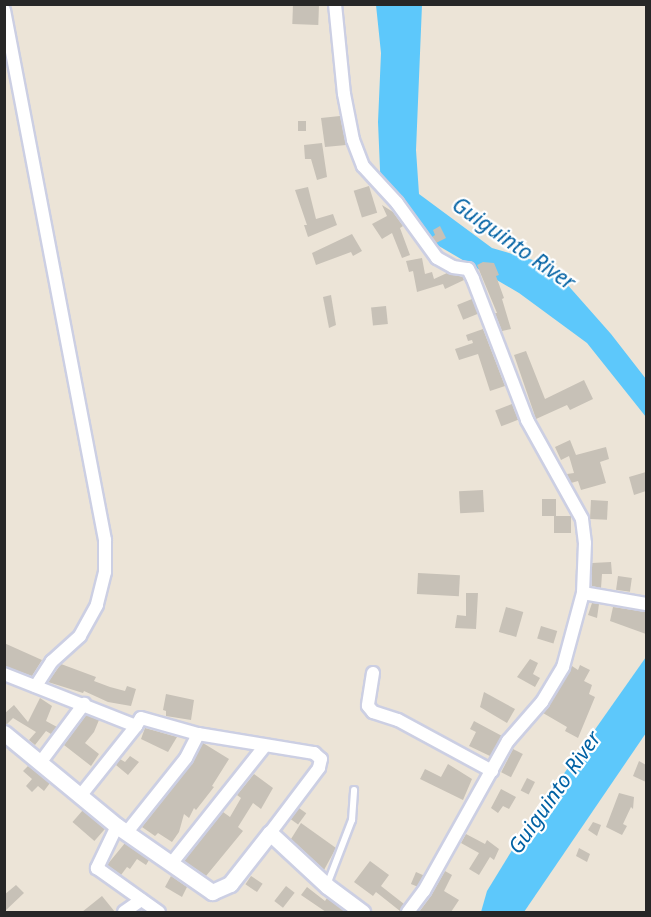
<!DOCTYPE html>
<style>
body{margin:0}
#map{position:relative;width:651px;height:917px;overflow:hidden;background:#ece4d7;font-family:"Noto Sans",sans-serif}
div>[style]{position:absolute}
.water>*{inset:0;background:#5dc8fb}
.building>*{inset:0;background:#c7c1b7;transform-origin:0 0}
.roads{filter:drop-shadow(2px 0 #cccfe3) drop-shadow(-2px 0 #cccfe3) drop-shadow(0 2px #cccfe3) drop-shadow(0 -2px #cccfe3)}
.service>*{height:6px;margin:-3px;padding:0 3px;transform-origin:3px;border-radius:3px;background:#fff}
.minor>*{height:12px;margin:-6px;padding:0 6px;transform-origin:6px;border-radius:6px;background:#fff}
.tertiary>*{height:15px;margin:-7.5px;padding:0 7.5px;transform-origin:7.5px;border-radius:7.5px;background:#fff}
span{translate:-50% -50%;white-space:nowrap;text-align:center;line-height:1.15;-webkit-text-stroke:4.5px #fff;paint-order:stroke}
.water-label{font-size:21px;color:#0061a3;font-style:italic}
.frame{position:absolute;inset:0;border:6px solid #272727;pointer-events:none}
</style>
<div id="map">
<div class="water">
<i style="clip-path:polygon(376px 5px,422px 5px,416px 150px,419px 194px,492px 248px,550px 265px,611px 334px,646px 379px,646px 417px,587px 343px,519px 293px,432px 242px,381px 193px,378px 122px,381px 53px)"></i>
<i style="clip-path:polygon(646px 657px,646px 733px,524px 912px,481px 912px,487px 891px,525px 829px)"></i>
</div>
<div class="building">
<i style="left:293px;top:4px;width:26px;height:20px;rotate:2deg"></i>
<i style="clip-path:polygon(340px 116px,346px 145px,325px 147px,321px 118px)"></i>
<i style="left:298px;top:121px;width:8px;height:10px"></i>
<i style="clip-path:polygon(322px 143px,327px 177px,317px 180px,311px 159px,305px 159px,304px 145px)"></i>
<i style="left:369px;top:186px;width:28px;height:16px;rotate:73deg"></i>
<i style="clip-path:polygon(308px 187px,316px 219px,333px 214px,337px 225px,308px 237px,304px 225px,307px 225px,295px 190px)"></i>
<i style="clip-path:polygon(382px 205px,393px 212px,403px 226px,400px 228px,410px 255px,402px 258px,392px 233px,382px 239px,372px 224px,387px 216px)"></i>
<i style="clip-path:polygon(440px 226px,446px 238px,436px 243px,432px 237px,435px 235px,433px 230px)"></i>
<i style="clip-path:polygon(352px 234px,362px 251px,353px 256px,351px 252px,316px 265px,312px 253px)"></i>
<i style="clip-path:polygon(422px 258px,425px 274px,432px 272px,434px 279px,447px 273px,463px 277px,464px 280px,445px 289px,443px 284px,417px 292px,413px 271px,409px 272px,406px 261px)"></i>
<i style="clip-path:polygon(483px 262px,494px 263px,499px 275px,496px 276px,504px 298px,502px 299px,511px 329px,502px 331px,495px 313px,497px 313px,477px 265px)"></i>
<i style="clip-path:polygon(331px 295px,336px 325px,329px 328px,323px 297px)"></i>
<i style="left:472px;top:299px;width:16px;height:16px;rotate:68deg"></i>
<i style="left:386px;top:306px;width:18px;height:15px;rotate:84deg"></i>
<i style="clip-path:polygon(483px 329px,505px 386px,490px 391px,478px 354px,459px 360px,455px 349px,473px 343px,472px 340px,468px 341px,466px 335px)"></i>
<i style="clip-path:polygon(526px 351px,545px 399px,584px 380px,593px 399px,570px 410px,567px 405px,536px 419px,514px 355px)"></i>
<i style="left:512px;top:404px;width:17px;height:18px;rotate:69deg"></i>
<i style="clip-path:polygon(570px 440px,576px 455px,606px 447px,609px 459px,600px 462px,606px 483px,581px 490px,578px 481px,571px 483px,567px 474px,574px 473px,569px 456px,561px 460px,555px 447px)"></i>
<i style="clip-path:polygon(646px 472px,646px 491px,634px 495px,629px 477px)"></i>
<i style="left:483px;top:490px;width:22px;height:24px;rotate:87deg"></i>
<i style="left:542px;top:499px;width:14px;height:17px"></i>
<i style="left:591px;top:500px;width:17px;height:19px;rotate:3deg"></i>
<i style="left:554px;top:516px;width:17px;height:17px"></i>
<i style="clip-path:polygon(611px 562px,612px 574px,602px 574px,601px 588px,592px 586px,592px 563px)"></i>
<i style="left:418px;top:573px;width:42px;height:21px;rotate:3deg"></i>
<i style="left:618px;top:576px;width:14px;height:14px;rotate:8deg"></i>
<i style="clip-path:polygon(466px 593px,478px 593px,476px 629px,455px 628px,457px 615px,466px 616px)"></i>
<i style="clip-path:polygon(592px 603px,599px 604px,597px 618px,588px 615px)"></i>
<i style="left:506px;top:607px;width:18px;height:26px;rotate:16deg"></i>
<i style="clip-path:polygon(613px 607px,646px 612px,646px 634px,610px 621px)"></i>
<i style="left:541px;top:626px;width:17px;height:13px;rotate:17deg"></i>
<i style="clip-path:polygon(4px 643px,42px 660px,32px 676px,4px 666px)"></i>
<i style="clip-path:polygon(530px 659px,538px 663px,533px 674px,540px 678px,535px 687px,517px 677px)"></i>
<i style="clip-path:polygon(61px 664px,96px 677px,94px 681px,110px 687px,125px 691px,127px 686px,136px 689px,131px 706px,108px 702px,84px 691px,83px 693px,48px 682px)"></i>
<i style="clip-path:polygon(580px 665px,590px 670px,584px 681px,592px 685px,589px 694px,595px 697px,578px 738px,565px 731px,567px 727px,543px 713px,572px 666px,578px 670px)"></i>
<i style="clip-path:polygon(484px 692px,515px 709px,507px 723px,480px 707px)"></i>
<i style="clip-path:polygon(166px 694px,194px 700px,191px 720px,166px 716px,166px 711px,163px 710px)"></i>
<i style="clip-path:polygon(40px 698px,52px 706px,46px 721px,57px 727px,51px 734px,46px 731px,35px 745px,29px 740px,36px 732px,13px 718px,7px 724px,4px 723px,4px 714px,14px 705px,28px 722px)"></i>
<i style="clip-path:polygon(86px 715px,99px 720px,94px 732px,85px 743px,99px 754px,91px 766px,64px 745px)"></i>
<i style="clip-path:polygon(474px 721px,502px 736px,490px 756px,469px 746px,476px 732px,470px 729px)"></i>
<i style="clip-path:polygon(145px 728px,177px 737px,168px 752px,141px 739px)"></i>
<i style="clip-path:polygon(203px 743px,229px 759px,212px 786px,214px 787px,196px 810px,194px 808px,189px 818px,184px 814px,179px 832px,172px 842px,158px 833px,155px 836px,142px 827px,192px 763px)"></i>
<i style="left:513px;top:749px;width:11px;height:26px;rotate:27deg"></i>
<i style="clip-path:polygon(130px 756px,139px 762px,128px 775px,116px 765px,120px 759px,125px 762px)"></i>
<i style="clip-path:polygon(639px 761px,646px 765px,646px 782px,633px 776px)"></i>
<i style="clip-path:polygon(448px 764px,472px 779px,463px 800px,420px 779px,425px 769px,441px 777px)"></i>
<i style="clip-path:polygon(28px 766px,50px 783px,44px 791px,38px 786px,32px 792px,26px 786px,32px 779px,23px 771px)"></i>
<i style="clip-path:polygon(254px 774px,273px 788px,261px 809px,253px 803px,238px 827px,243px 831px,206px 876px,184px 861px,223px 812px,230px 817px,241px 798px,237px 795px)"></i>
<i style="left:527px;top:778px;width:9px;height:14px;rotate:27deg"></i>
<i style="clip-path:polygon(501px 789px,516px 797px,509px 809px,503px 806px,498px 813px,491px 808px)"></i>
<i style="clip-path:polygon(619px 793px,634px 797px,633px 809px,631px 807px,623px 824px,627px 826px,622px 835px,606px 827px)"></i>
<i style="left:299px;top:808px;width:9px;height:14px;rotate:36deg"></i>
<i style="left:83px;top:810px;width:29px;height:16px;rotate:41deg"></i>
<i style="clip-path:polygon(593px 822px,601px 825px,597px 836px,588px 830px)"></i>
<i style="clip-path:polygon(301px 823px,336px 848px,324px 870px,291px 839px)"></i>
<i style="clip-path:polygon(466px 834px,485px 844px,487px 840px,499px 849px,494px 860px,490px 857px,479px 875px,469px 869px,479px 853px,461px 843px)"></i>
<i style="clip-path:polygon(125px 843px,149px 860px,146px 865px,137px 859px,130px 869px,127px 867px,121px 875px,107px 865px)"></i>
<i style="clip-path:polygon(579px 848px,590px 854px,587px 862px,576px 856px)"></i>
<i style="clip-path:polygon(370px 861px,389px 875px,381px 886px,404px 904px,400px 911px,376px 892px,373px 896px,354px 882px)"></i>
<i style="clip-path:polygon(445px 871px,452px 875px,444px 891px,459px 900px,451px 912px,419px 912px,431px 896px)"></i>
<i style="left:416px;top:872px;width:8px;height:13px;rotate:23deg"></i>
<i style="clip-path:polygon(171px 876px,187px 887px,182px 897px,165px 887px)"></i>
<i style="left:251px;top:876px;width:14px;height:10px;rotate:34deg"></i>
<i style="clip-path:polygon(16px 885px,24px 893px,4px 912px,4px 895px)"></i>
<i style="left:286px;top:886px;width:11px;height:19px;rotate:38deg"></i>
<i style="clip-path:polygon(307px 887px,325px 901px,327px 898px,346px 912px,326px 912px,301px 895px)"></i>
<i style="clip-path:polygon(102px 896px,115px 912px,82px 912px)"></i>
</div>
<div class="roads">
<div class="service">
<i style="left:327px;top:885px;width:70px;rotate:-69deg"></i>
<i style="left:352px;top:820px;width:30px;rotate:-86deg"></i>
</div>
<div class="minor">
<i style="left:335px;top:4px;width:90px;rotate:84.3deg"></i>
<i style="left:344px;top:94px;width:47px;rotate:78.9deg"></i>
<i style="left:353px;top:140px;width:28px;rotate:69deg"></i>
<i style="left:363px;top:166px;width:50px;rotate:47.4deg"></i>
<i style="left:397px;top:203px;width:68px;rotate:54deg"></i>
<i style="left:437px;top:258px;width:18px;rotate:29deg"></i>
<i style="left:453px;top:267px;width:15px;rotate:8deg"></i>
<i style="left:468px;top:269px;width:11px;rotate:63deg"></i>
<i style="left:473px;top:279px;width:151px;rotate:69deg"></i>
<i style="left:527px;top:420px;width:113px;rotate:60.9deg"></i>
<i style="left:582px;top:519px;width:24px;rotate:83deg"></i>
<i style="left:585px;top:543px;width:50px;rotate:92.3deg"></i>
<i style="left:4px;top:10px;width:540px;rotate:79.21deg"></i>
<i style="left:105px;top:540px;width:32px;rotate:90deg"></i>
<i style="left:105px;top:572px;width:34px;rotate:104deg"></i>
<i style="left:97px;top:605px;width:35px;rotate:119deg"></i>
<i style="left:80px;top:636px;width:38px;rotate:138deg"></i>
<i style="left:52px;top:661px;width:30px;rotate:123deg"></i>
<i style="left:373px;top:673px;width:33px;rotate:99deg"></i>
<i style="left:368px;top:706px;width:8px;rotate:50deg"></i>
<i style="left:373px;top:712px;width:26px;rotate:18deg"></i>
<i style="left:398px;top:720px;width:107px;rotate:28.5deg"></i>
<i style="left:4px;top:674px;width:142px;rotate:21.5deg"></i>
<i style="left:136px;top:726px;width:9px;rotate:-58deg"></i>
<i style="left:141px;top:718px;width:59px;rotate:15.7deg"></i>
<i style="left:198px;top:734px;width:118px;rotate:9.3deg"></i>
<i style="left:314px;top:753px;width:9px;rotate:41deg"></i>
<i style="left:321px;top:759px;width:9px;rotate:103deg"></i>
<i style="left:319px;top:768px;width:81px;rotate:127deg"></i>
<i style="left:40px;top:763px;width:74px;rotate:-53.3deg"></i>
<i style="left:81px;top:795px;width:88px;rotate:-51.4deg"></i>
<i style="left:117px;top:826px;width:47px;rotate:115.5deg"></i>
<i style="left:97px;top:868px;width:76px;rotate:35.4deg"></i>
<i style="left:127px;top:832px;width:95px;rotate:-51.4deg"></i>
<i style="left:186px;top:758px;width:27px;rotate:-63deg"></i>
<i style="left:171px;top:864px;width:151px;rotate:-51.5deg"></i>
<i style="left:124px;top:912px;width:21px;rotate:-35deg"></i>
<i style="left:408px;top:912px;width:26px;rotate:-53deg"></i>
<i style="left:424px;top:891px;width:172px;rotate:-60.8deg"></i>
<i style="left:508px;top:741px;width:52px;rotate:-48.9deg"></i>
<i style="left:542px;top:702px;width:41px;rotate:-59deg"></i>
<i style="left:563px;top:667px;width:77px;rotate:-74.9deg"></i>
<i style="left:583px;top:593px;width:64px;rotate:9.9deg"></i>
</div>
<div class="tertiary">
<i style="left:4px;top:733px;width:146px;rotate:39.5deg"></i>
<i style="left:117px;top:826px;width:116px;rotate:34.8deg"></i>
<i style="left:212px;top:892px;width:20px;rotate:-24deg"></i>
<i style="left:230px;top:884px;width:65px;rotate:-51.9deg"></i>
<i style="left:270px;top:833px;width:78px;rotate:42.9deg"></i>
<i style="left:327px;top:886px;width:44px;rotate:36.6deg"></i>
</div>
</div>
<div class="water-label">
<span style="left:514px;top:243px;rotate:35deg">Guiguinto River</span>
<span style="left:554px;top:792px;rotate:-55deg">Guiguinto River</span>
</div>
<div class="frame"></div>
</div>
